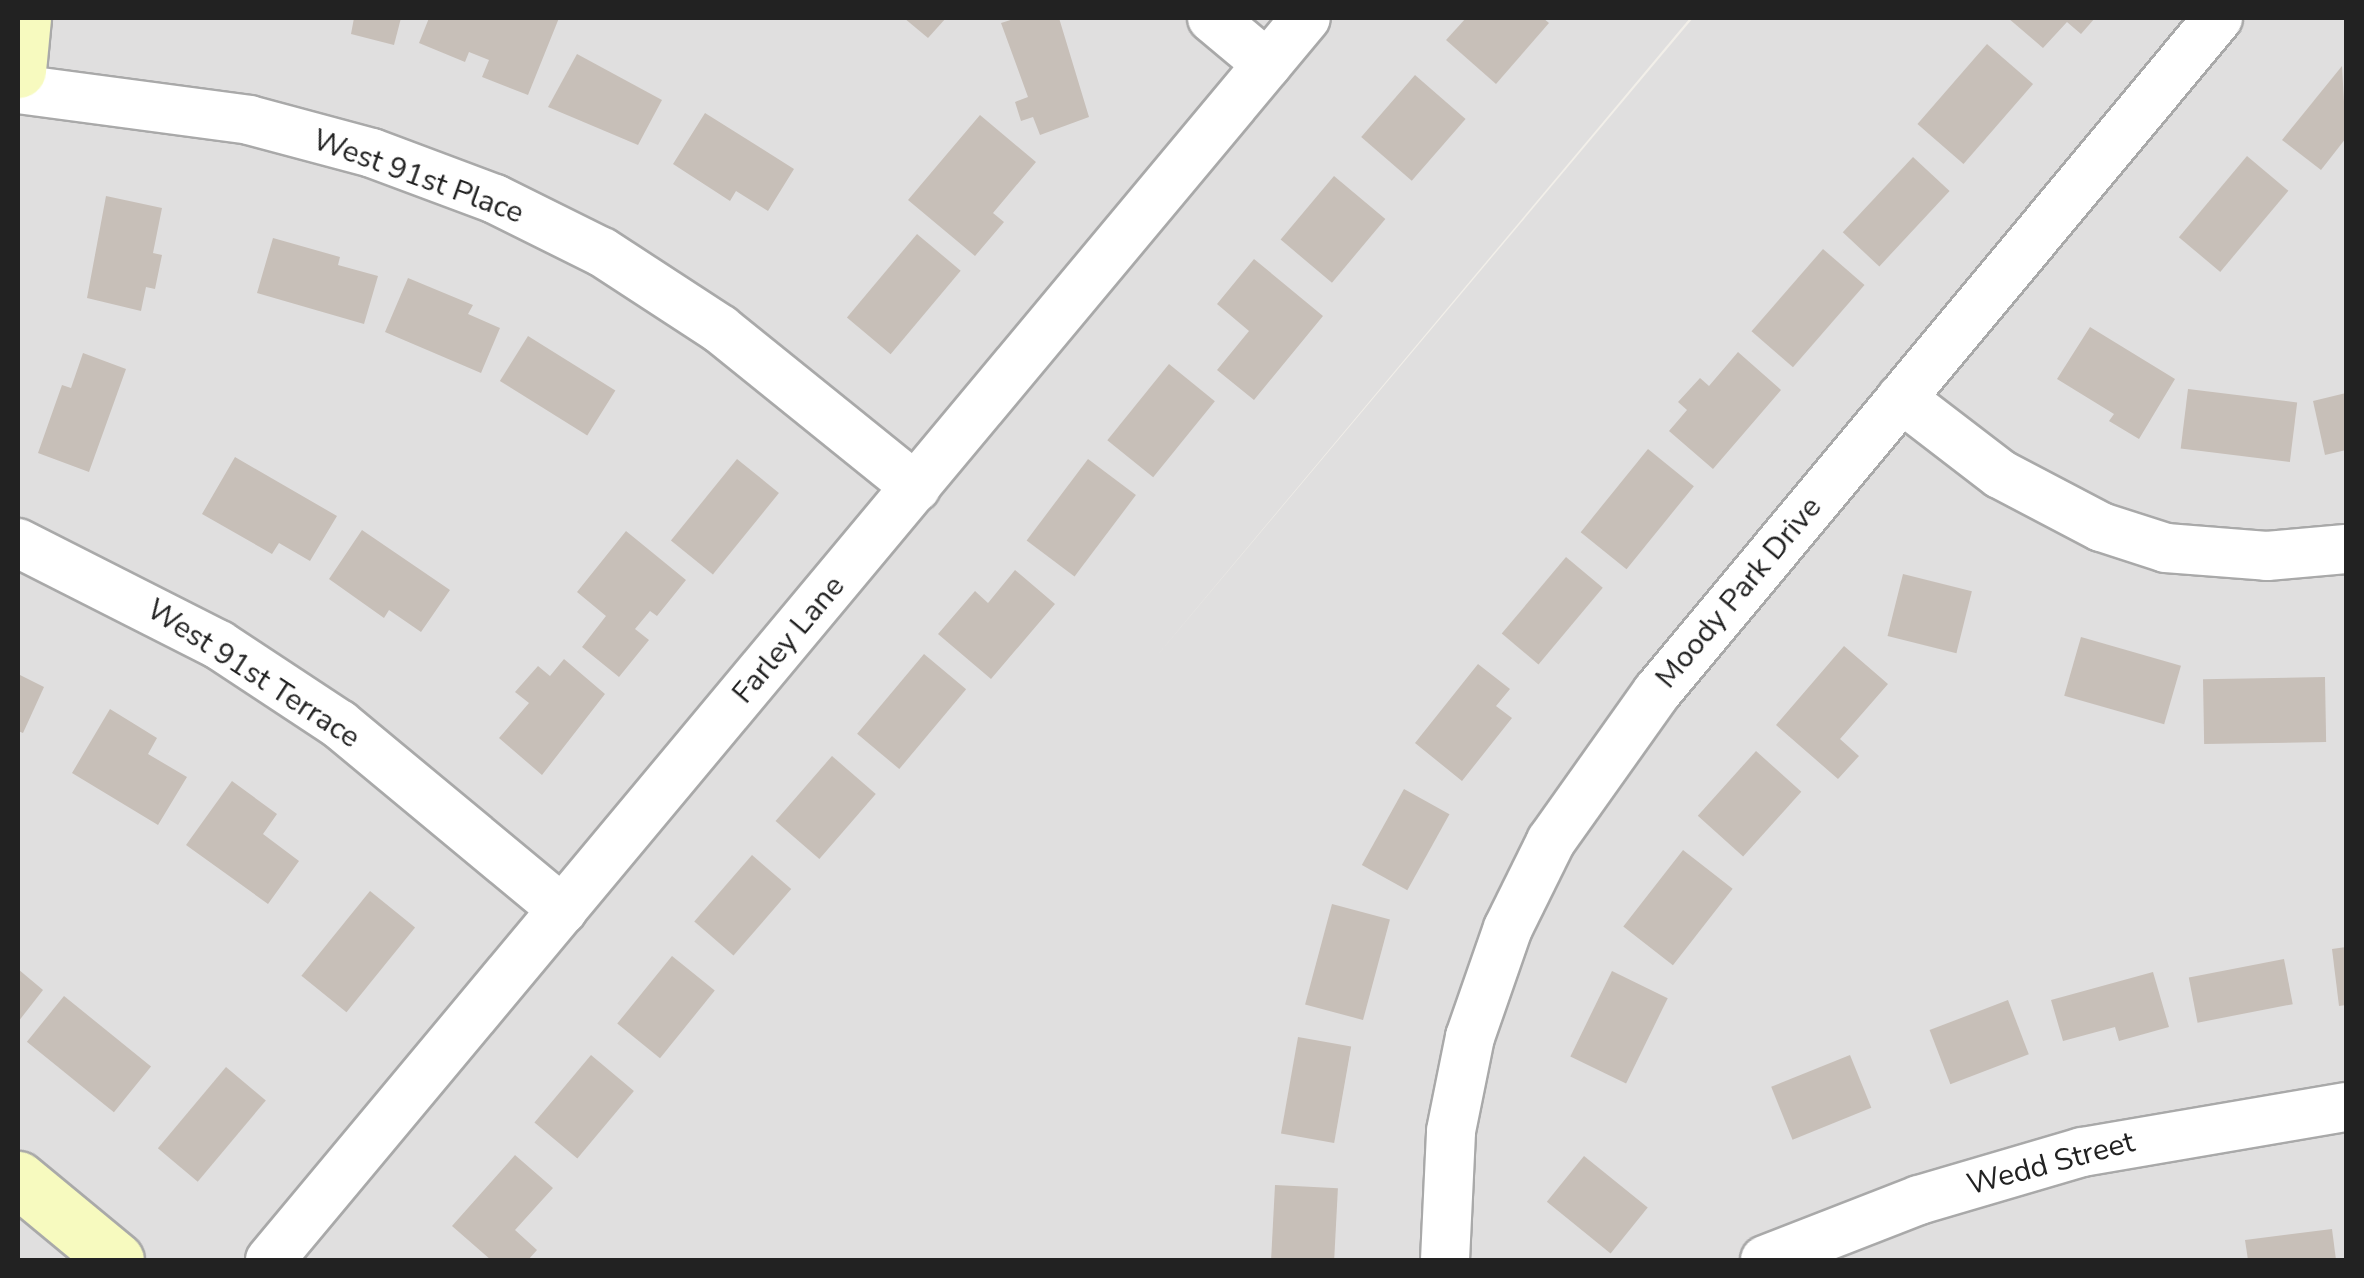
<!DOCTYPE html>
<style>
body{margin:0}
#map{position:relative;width:2364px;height:1278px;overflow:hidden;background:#f2efe9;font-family:"Nunito Sans",sans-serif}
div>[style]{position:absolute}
.residential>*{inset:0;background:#e0dfdf}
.building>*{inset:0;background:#c7bfb8;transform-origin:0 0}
.roads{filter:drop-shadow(2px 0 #a9a9a9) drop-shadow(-2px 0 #a9a9a9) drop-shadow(0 2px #a9a9a9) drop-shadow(0 -2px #a9a9a9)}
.street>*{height:48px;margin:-24px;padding:0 24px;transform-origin:24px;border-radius:24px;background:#fff}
.secondary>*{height:55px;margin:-27.5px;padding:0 27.5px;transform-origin:27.5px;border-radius:27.5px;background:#f7fabf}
span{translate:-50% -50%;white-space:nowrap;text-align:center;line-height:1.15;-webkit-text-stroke:9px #fff;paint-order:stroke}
.street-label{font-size:30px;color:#222}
.frame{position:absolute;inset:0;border:20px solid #222;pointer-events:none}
</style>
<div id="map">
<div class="residential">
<i style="clip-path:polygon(18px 18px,1690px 18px,1155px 658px,1693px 18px,2346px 18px,2346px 1260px,142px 1260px,18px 1156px)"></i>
<i style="clip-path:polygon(18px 1217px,70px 1260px,18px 1260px)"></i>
</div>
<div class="building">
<i style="clip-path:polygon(354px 18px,401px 18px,394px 45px,351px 34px)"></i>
<i style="clip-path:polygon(429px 18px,559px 18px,528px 95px,482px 77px,489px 60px,469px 52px,465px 62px,419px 43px)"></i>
<i style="clip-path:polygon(904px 18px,946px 18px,928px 38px)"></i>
<i style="clip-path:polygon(1017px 18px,1059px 18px,1089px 117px,1040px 135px,1033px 117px,1021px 121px,1015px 102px,1028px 97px,1001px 23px)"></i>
<i style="clip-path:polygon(1466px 18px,1543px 18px,1549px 23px,1496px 84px,1446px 40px)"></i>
<i style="clip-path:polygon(2008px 18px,2095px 18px,2081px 34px,2067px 22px,2043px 48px)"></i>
<i style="left:1987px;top:44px;width:61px;height:106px;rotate:41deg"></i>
<i style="clip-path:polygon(577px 54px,662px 100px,638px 145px,548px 107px)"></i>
<i style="clip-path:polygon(2342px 66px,2346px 138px,2321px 170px,2282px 140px)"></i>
<i style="left:1415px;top:75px;width:67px;height:82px;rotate:41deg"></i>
<i style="clip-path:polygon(705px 113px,794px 169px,768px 211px,736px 191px,730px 201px,673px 164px)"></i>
<i style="clip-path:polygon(980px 115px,1036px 162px,993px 213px,1004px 222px,975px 256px,908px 200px)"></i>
<i style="left:2247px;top:156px;width:54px;height:106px;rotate:40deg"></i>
<i style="left:1913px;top:157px;width:50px;height:103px;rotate:43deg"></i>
<i style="left:1334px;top:176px;width:67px;height:83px;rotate:40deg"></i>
<i style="clip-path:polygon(106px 196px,162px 208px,153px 253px,162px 255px,155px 289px,146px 287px,141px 311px,87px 298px)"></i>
<i style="left:917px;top:234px;width:57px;height:109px;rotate:40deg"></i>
<i style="clip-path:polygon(273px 238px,340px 257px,338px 265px,378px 276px,364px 324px,257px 293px)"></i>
<i style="left:1823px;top:249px;width:55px;height:109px;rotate:41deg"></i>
<i style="clip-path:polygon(1254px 259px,1323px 316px,1254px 400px,1217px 370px,1249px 331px,1217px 304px)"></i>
<i style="clip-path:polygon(408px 278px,473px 305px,468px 314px,500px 328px,481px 373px,385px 332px)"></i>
<i style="clip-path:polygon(2090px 327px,2175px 379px,2139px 439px,2109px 421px,2114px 414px,2057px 379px)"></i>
<i style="left:528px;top:336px;width:103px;height:53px;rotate:32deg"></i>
<i style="clip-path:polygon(1738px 352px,1781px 390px,1713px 469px,1669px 431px,1687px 410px,1678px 402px,1700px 378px,1709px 386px)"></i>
<i style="clip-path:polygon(83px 353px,126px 369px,89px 472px,38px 453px,62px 385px,71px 388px)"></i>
<i style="left:1169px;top:364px;width:59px;height:98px;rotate:39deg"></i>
<i style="left:2188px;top:389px;width:110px;height:60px;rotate:7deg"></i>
<i style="clip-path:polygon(2346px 393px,2346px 450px,2325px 455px,2313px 401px)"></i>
<i style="left:1648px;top:449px;width:59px;height:107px;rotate:39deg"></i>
<i style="clip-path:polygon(235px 457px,337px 516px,310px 561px,279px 543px,272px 554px,202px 514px)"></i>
<i style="left:737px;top:459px;width:54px;height:105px;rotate:39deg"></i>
<i style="left:1088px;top:459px;width:60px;height:102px;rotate:37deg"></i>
<i style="clip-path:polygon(362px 530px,450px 590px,421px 632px,389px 610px,384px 618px,329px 579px)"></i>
<i style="clip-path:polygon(626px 531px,686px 580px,657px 616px,650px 611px,635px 629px,649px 640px,619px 677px,582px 647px,606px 616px,577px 592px)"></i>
<i style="left:1566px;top:557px;width:48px;height:100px;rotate:40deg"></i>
<i style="clip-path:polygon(1015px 570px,1055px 604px,991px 679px,938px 634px,975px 591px,988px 603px)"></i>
<i style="left:1903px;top:574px;width:71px;height:64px;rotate:14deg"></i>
<i style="left:2081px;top:637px;width:104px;height:61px;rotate:16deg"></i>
<i style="clip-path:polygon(1844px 646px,1888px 684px,1840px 739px,1859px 756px,1838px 779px,1776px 725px)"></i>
<i style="left:924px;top:654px;width:55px;height:104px;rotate:40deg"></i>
<i style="clip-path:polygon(564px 659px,605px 694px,542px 775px,499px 738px,529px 703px,515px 692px,538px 666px,550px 676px)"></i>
<i style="clip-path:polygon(1478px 664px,1510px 689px,1496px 706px,1512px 718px,1462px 781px,1415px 743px)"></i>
<i style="clip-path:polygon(18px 674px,44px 687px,23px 733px,18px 731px)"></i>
<i style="left:2325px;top:677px;width:65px;height:122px;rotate:89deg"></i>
<i style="clip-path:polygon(110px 709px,157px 738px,148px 754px,187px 777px,158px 825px,72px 773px)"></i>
<i style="left:1756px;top:751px;width:61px;height:87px;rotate:42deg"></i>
<i style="left:832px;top:756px;width:58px;height:86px;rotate:41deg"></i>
<i style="clip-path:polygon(232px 781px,277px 814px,263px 834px,299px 861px,268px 904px,186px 845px)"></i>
<i style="left:1404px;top:789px;width:52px;height:87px;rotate:29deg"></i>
<i style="left:1683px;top:850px;width:63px;height:97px;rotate:38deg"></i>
<i style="left:752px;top:855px;width:52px;height:88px;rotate:41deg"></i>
<i style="left:370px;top:891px;width:58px;height:109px;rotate:39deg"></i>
<i style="left:1332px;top:904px;width:60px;height:104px;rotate:15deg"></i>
<i style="clip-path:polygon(2346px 947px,2346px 1005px,2339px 1006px,2332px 949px)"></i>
<i style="left:672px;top:956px;width:55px;height:87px;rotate:39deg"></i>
<i style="left:2284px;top:959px;width:46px;height:97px;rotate:79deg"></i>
<i style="clip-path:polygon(18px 969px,43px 990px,18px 1022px)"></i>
<i style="left:1612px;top:971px;width:62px;height:95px;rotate:26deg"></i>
<i style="clip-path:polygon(2153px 972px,2169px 1027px,2119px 1041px,2115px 1027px,2063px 1041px,2051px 1000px)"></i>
<i style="left:64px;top:996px;width:112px;height:59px;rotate:39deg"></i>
<i style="left:2008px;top:1000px;width:58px;height:84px;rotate:69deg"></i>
<i style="left:1298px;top:1037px;width:54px;height:98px;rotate:10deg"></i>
<i style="left:591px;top:1055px;width:56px;height:88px;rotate:40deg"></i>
<i style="left:1850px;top:1055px;width:57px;height:85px;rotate:68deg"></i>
<i style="left:226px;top:1067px;width:52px;height:106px;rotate:40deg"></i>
<i style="clip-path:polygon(515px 1155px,553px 1188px,515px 1230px,537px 1250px,528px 1260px,491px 1260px,452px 1226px)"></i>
<i style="left:1584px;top:1156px;width:82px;height:59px;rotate:39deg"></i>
<i style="left:1275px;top:1185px;width:63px;height:75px;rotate:3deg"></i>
<i style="clip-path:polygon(2332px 1229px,2336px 1260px,2248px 1260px,2245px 1240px)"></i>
</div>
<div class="roads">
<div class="street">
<i style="left:1212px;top:18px;width:72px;rotate:39.9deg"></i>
<i style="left:18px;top:89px;width:233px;rotate:7.6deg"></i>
<i style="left:249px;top:120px;width:127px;rotate:15deg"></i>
<i style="left:372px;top:153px;width:131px;rotate:20.5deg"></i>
<i style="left:495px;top:199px;width:119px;rotate:26.4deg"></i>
<i style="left:602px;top:252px;width:141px;rotate:33.1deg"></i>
<i style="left:720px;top:329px;width:252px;rotate:38.9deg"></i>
<i style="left:1901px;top:398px;width:125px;rotate:37.5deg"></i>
<i style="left:2000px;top:474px;width:114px;rotate:27.7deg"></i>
<i style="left:2101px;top:527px;width:68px;rotate:17.9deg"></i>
<i style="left:2166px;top:548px;width:101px;rotate:4.5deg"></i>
<i style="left:2267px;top:556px;width:79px;rotate:-5.1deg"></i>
<i style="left:18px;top:543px;width:225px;rotate:26.9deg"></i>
<i style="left:219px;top:645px;width:144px;rotate:33.4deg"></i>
<i style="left:339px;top:724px;width:291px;rotate:39.7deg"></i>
<i style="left:270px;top:1260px;width:1617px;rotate:-50.17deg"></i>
<i style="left:1445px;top:1260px;width:129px;rotate:-87.3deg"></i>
<i style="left:1451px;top:1131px;width:96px;rotate:-78.6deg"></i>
<i style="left:1470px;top:1037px;width:115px;rotate:-70.8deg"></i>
<i style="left:1508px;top:928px;width:97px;rotate:-63.7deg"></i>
<i style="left:1551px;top:841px;width:183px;rotate:-54.6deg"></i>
<i style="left:1657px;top:692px;width:877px;rotate:-50.23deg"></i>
<i style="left:1765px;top:1260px;width:165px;rotate:-21.3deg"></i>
<i style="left:1919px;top:1200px;width:170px;rotate:-16.4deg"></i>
<i style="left:2082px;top:1152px;width:268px;rotate:-9.7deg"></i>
</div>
<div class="secondary">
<i style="left:18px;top:70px;width:52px;rotate:-84.5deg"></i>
<i style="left:18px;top:1179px;width:127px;rotate:39.6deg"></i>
</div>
</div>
<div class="street-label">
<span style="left:418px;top:177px;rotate:20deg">West 91st Place</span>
<span style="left:1739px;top:593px;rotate:-50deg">Moody Park Drive</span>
<span style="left:789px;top:640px;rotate:-50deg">Farley Lane</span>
<span style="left:253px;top:674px;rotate:33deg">West 91st Terrace</span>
<span style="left:2051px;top:1164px;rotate:-15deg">Wedd Street</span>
</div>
<div class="frame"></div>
</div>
